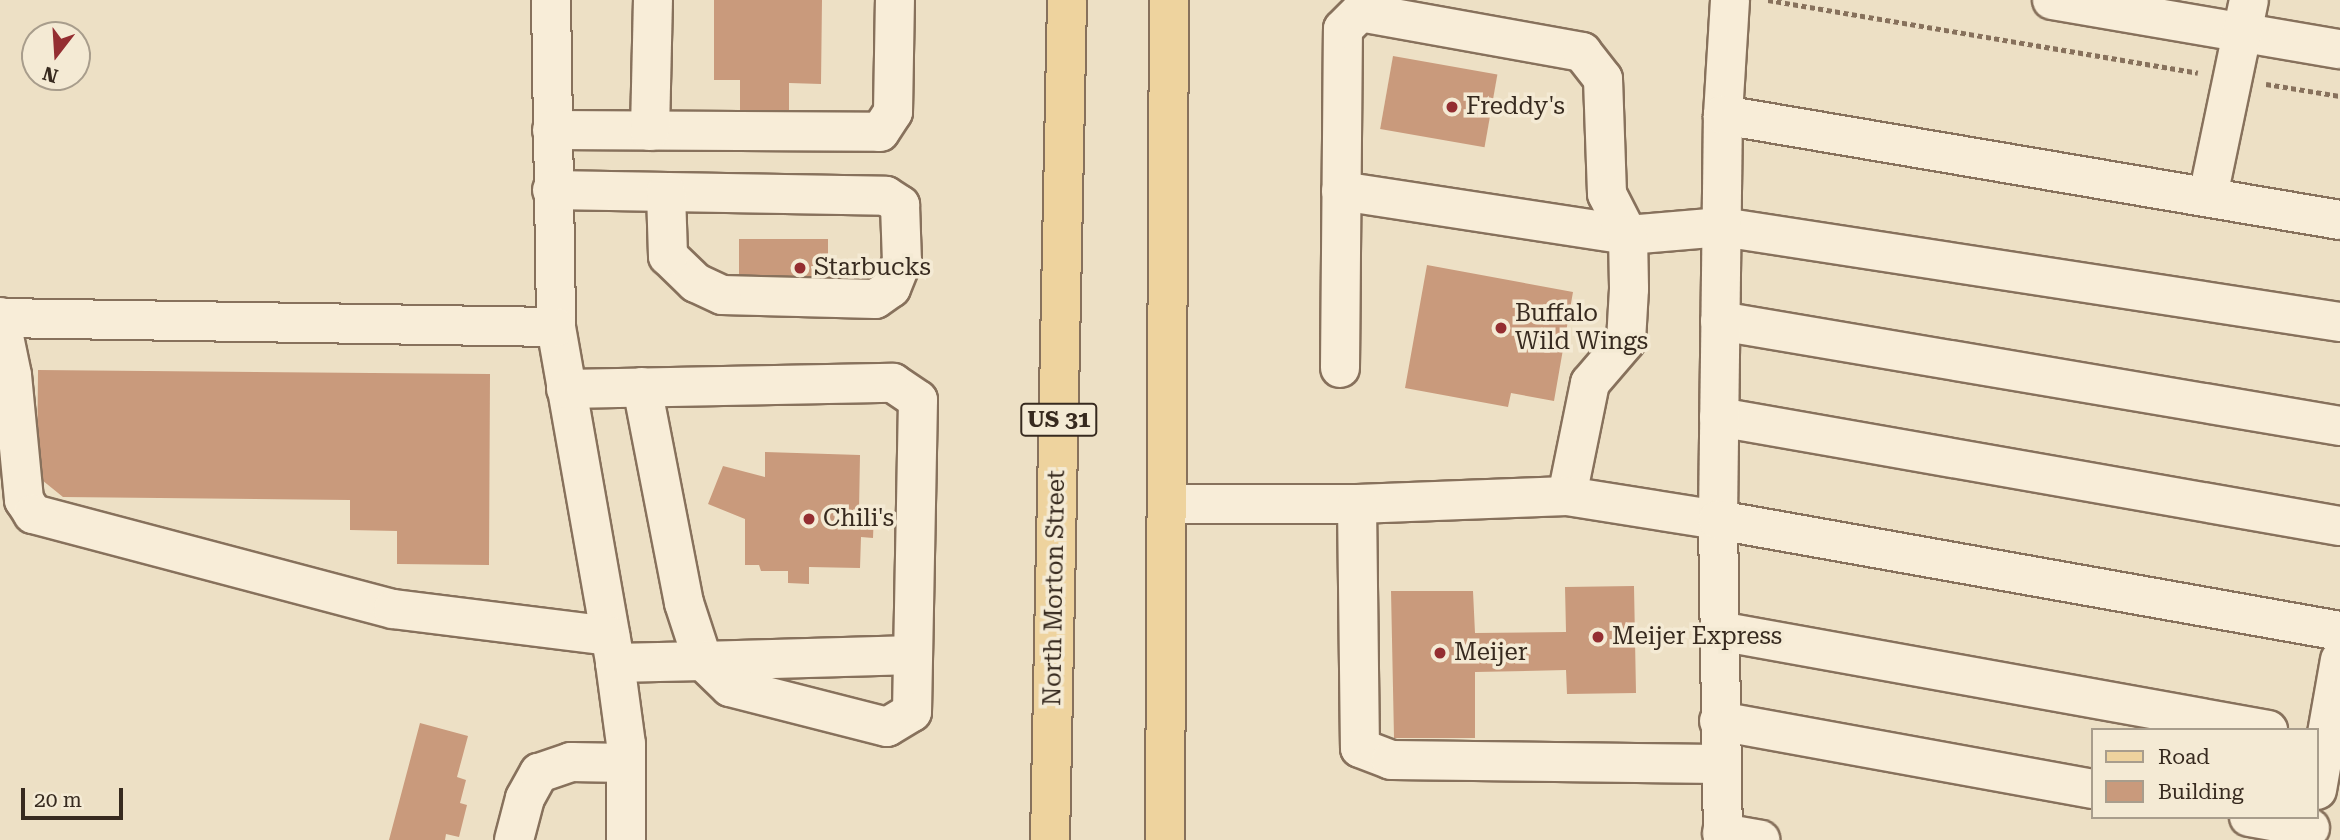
<!DOCTYPE html>
<style>
body{margin:0}
#map{position:relative;width:2340px;height:840px;overflow:hidden;background:#ede0c5;font-family:"Roboto Serif",serif}
div>[style]{position:absolute}
.building>*{inset:0;background:#c99a7c;transform-origin:0 0}
.path>*{height:4.5px;margin-top:-2.25px;transform-origin:0;background:repeating-linear-gradient(90deg,#87715c 0 5px,transparent 0 8.5px)}
.roads{filter:drop-shadow(2px 0 #87715c) drop-shadow(-2px 0 #87715c) drop-shadow(0 2px #87715c) drop-shadow(0 -2px #87715c)}
.minor>*{height:38px;margin:-19px;padding:0 19px;transform-origin:19px;border-radius:19px;background:#f8edd8}
.major>*{height:38px;margin:-19px;padding:0 19px;transform-origin:19px;border-radius:19px;background:#eed39e}
.dots>*{width:19px;height:19px;translate:-50% -50%;box-sizing:border-box;border:4px solid #f4ead4;border-radius:50%}
span{translate:-50% -50%;white-space:nowrap;text-align:center;line-height:1.15;-webkit-text-stroke:7px #f4ead4;paint-order:stroke}
.shield-label span{padding:2px 5px;background:#f4ead4;border:2px solid;border-radius:5px;-webkit-text-stroke-width:0}
.shield-label{font-size:23px;color:#372a1f;font-weight:700}
.poi-label{font-size:24px;color:#372a1f}
.left{translate:0 -50%;text-align:left}
.street-label{font-size:24px;color:#372a1f}
.legend{position:absolute;left:2091px;top:728px;width:228px;height:91px;box-sizing:border-box;background:#f4ead4;border:2px solid #a89d8c;margin:0;padding:9px 12px;list-style:none;font-size:21px;color:#372a1f}
.legend li{display:flex;align-items:center;gap:14px;height:35px}
.legend b{width:35px;border:2px solid #a89d8c}
.north{position:absolute;left:21px;top:21px;width:70px;height:70px;box-sizing:border-box;background:#f4ead4;border:2px solid #a89d8c;border-radius:50%;rotate:197deg;font-size:19px;font-weight:700;line-height:28px;text-align:center;color:#372a1f}
.north::after{content:'';display:block;margin:auto;width:24px;height:32px;background:#942e31;clip-path:polygon(50% 0,100% 100%,50% 72%,0 100%)}
.scale{position:absolute;left:21px;top:788px;width:102px;height:32px;box-sizing:border-box;border:4px solid #372a1f;border-top:0;padding-left:9px;font-size:21px;line-height:24px;white-space:nowrap;color:#372a1f;-webkit-text-stroke:5px #f4ead4;paint-order:stroke}
</style>
<div id="map">
<div class="building">
<i style="clip-path:polygon(714px 0,822px 0,821px 84px,789px 83px,789px 122px,740px 122px,740px 80px,714px 80px)"></i>
<i style="left:1393px;top:56px;width:106px;height:74px;rotate:10deg"></i>
<i style="left:739px;top:239px;width:89px;height:44px"></i>
<i style="clip-path:polygon(1427px 265px,1573px 292px,1554px 401px,1511px 393px,1508px 407px,1405px 388px)"></i>
<i style="clip-path:polygon(38px 370px,490px 374px,489px 565px,397px 564px,397px 531px,350px 530px,350px 500px,63px 497px,37px 476px)"></i>
<i style="clip-path:polygon(765px 452px,860px 455px,859px 512px,874px 512px,873px 538px,861px 537px,860px 568px,809px 567px,809px 584px,788px 583px,788px 571px,761px 571px,759px 565px,745px 565px,745px 519px,708px 504px,723px 466px,765px 477px)"></i>
<i style="clip-path:polygon(1634px 586px,1636px 693px,1567px 694px,1566px 670px,1475px 672px,1475px 738px,1394px 738px,1391px 591px,1473px 591px,1475px 633px,1566px 632px,1565px 587px)"></i>
<i style="clip-path:polygon(420px 723px,468px 736px,457px 777px,466px 780px,460px 803px,467px 805px,459px 837px,446px 834px,445px 840px,389px 840px)"></i>
</div>
<div class="path">
<i style="left:1768px;top:0;width:436px;rotate:9.6deg"></i>
<i style="left:2266px;top:84px;width:75px;rotate:9.2deg"></i>
</div>
<div class="roads">
<div class="minor">
<i style="left:551px;top:0;width:327px;rotate:89.1deg"></i>
<i style="left:556px;top:327px;width:341px;rotate:80deg"></i>
<i style="left:615px;top:663px;width:82px;rotate:82.3deg"></i>
<i style="left:626px;top:744px;width:96px;rotate:90deg"></i>
<i style="left:2052px;top:0;width:292px;rotate:9.7deg"></i>
<i style="left:1723px;top:115px;width:115px;rotate:-86.5deg"></i>
<i style="left:552px;top:130px;width:328px;rotate:0.3deg"></i>
<i style="left:880px;top:132px;width:24px;rotate:-57deg"></i>
<i style="left:893px;top:112px;width:112px;rotate:-89deg"></i>
<i style="left:650px;top:131px;width:131px;rotate:-88.7deg"></i>
<i style="left:552px;top:190px;width:334px;rotate:1deg"></i>
<i style="left:886px;top:196px;width:17px;rotate:33deg"></i>
<i style="left:900px;top:205px;width:56px;rotate:88deg"></i>
<i style="left:902px;top:261px;width:29px;rotate:112deg"></i>
<i style="left:891px;top:288px;width:19px;rotate:145deg"></i>
<i style="left:875px;top:299px;width:153px;rotate:-178.5deg"></i>
<i style="left:722px;top:295px;width:29px;rotate:-155deg"></i>
<i style="left:696px;top:283px;width:39px;rotate:-136deg"></i>
<i style="left:668px;top:256px;width:64px;rotate:-91.8deg"></i>
<i style="left:1341px;top:191px;width:290px;rotate:8.7deg"></i>
<i style="left:1628px;top:235px;width:94px;rotate:-4.9deg"></i>
<i style="left:1722px;top:227px;width:625px;rotate:8.74deg"></i>
<i style="left:2208px;top:196px;width:200px;rotate:-78.2deg"></i>
<i style="left:0;top:317px;width:59px;rotate:78.3deg"></i>
<i style="left:12px;top:375px;width:126px;rotate:84.5deg"></i>
<i style="left:24px;top:500px;width:17px;rotate:57deg"></i>
<i style="left:33px;top:514px;width:372px;rotate:14.8deg"></i>
<i style="left:393px;top:609px;width:219px;rotate:7.1deg"></i>
<i style="left:0;top:318px;width:556px;rotate:0.93deg"></i>
<i style="left:1720px;top:321px;width:629px;rotate:9.61deg"></i>
<i style="left:1340px;top:368px;width:339px;rotate:-89.5deg"></i>
<i style="left:1343px;top:29px;width:24px;rotate:-45deg"></i>
<i style="left:1360px;top:12px;width:226px;rotate:10.2deg"></i>
<i style="left:1582px;top:52px;width:34px;rotate:52deg"></i>
<i style="left:1603px;top:79px;width:115px;rotate:88deg"></i>
<i style="left:1607px;top:194px;width:46px;rotate:62.9deg"></i>
<i style="left:1628px;top:235px;width:54px;rotate:88.9deg"></i>
<i style="left:1629px;top:289px;width:52px;rotate:93.3deg"></i>
<i style="left:1626px;top:341px;width:55px;rotate:130.6deg"></i>
<i style="left:1590px;top:383px;width:115px;rotate:101.5deg"></i>
<i style="left:642px;top:387px;width:220px;rotate:79deg"></i>
<i style="left:684px;top:603px;width:61px;rotate:71.9deg"></i>
<i style="left:703px;top:661px;width:210px;rotate:-1.6deg"></i>
<i style="left:566px;top:389px;width:327px;rotate:-1.1deg"></i>
<i style="left:893px;top:383px;width:30px;rotate:34deg"></i>
<i style="left:918px;top:400px;width:312px;rotate:91.1deg"></i>
<i style="left:912px;top:712px;width:29px;rotate:149deg"></i>
<i style="left:887px;top:727px;width:162px;rotate:-165.7deg"></i>
<i style="left:730px;top:687px;width:37px;rotate:-136deg"></i>
<i style="left:703px;top:661px;width:88px;rotate:178.7deg"></i>
<i style="left:1719px;top:417px;width:630px;rotate:9.96deg"></i>
<i style="left:1167px;top:504px;width:190px"></i>
<i style="left:1357px;top:504px;width:210px;rotate:-2.2deg"></i>
<i style="left:1567px;top:496px;width:153px;rotate:9deg"></i>
<i style="left:1718px;top:520px;width:405px;rotate:-89.3deg"></i>
<i style="left:1723px;top:115px;width:626px;rotate:9.66deg"></i>
<i style="left:1357px;top:504px;width:244px;rotate:89.3deg"></i>
<i style="left:1360px;top:748px;width:33px;rotate:21deg"></i>
<i style="left:1391px;top:760px;width:328px;rotate:0.7deg"></i>
<i style="left:1719px;top:631px;width:558px;rotate:10.22deg"></i>
<i style="left:1719px;top:721px;width:380px;rotate:10.3deg"></i>
<i style="left:2317px;top:790px;width:132px;rotate:-80deg"></i>
<i style="left:2249px;top:817px;width:62px;rotate:10.2deg"></i>
<i style="left:1722px;top:833px;width:39px;rotate:10deg"></i>
<i style="left:514px;top:840px;width:43px;rotate:-75.3deg"></i>
<i style="left:525px;top:798px;width:29px;rotate:-61deg"></i>
<i style="left:539px;top:773px;width:34px;rotate:-19deg"></i>
<i style="left:571px;top:762px;width:55px;rotate:1deg"></i>
<i style="left:1723px;top:840px;width:320px;rotate:-90.9deg"></i>
<i style="left:1718px;top:520px;width:632px;rotate:10.12deg"></i>
</div>
<div class="major">
<i style="left:1050px;top:840px;width:840px;rotate:-88.84deg"></i>
<i style="left:1165px;top:840px;width:840px;rotate:-89.73deg"></i>
</div>
</div>
<div class="dots">
<i style="left:1452px;top:107px;background:#942e31"></i>
<i style="left:800px;top:268px;background:#942e31"></i>
<i style="left:1501px;top:328px;background:#942e31"></i>
<i style="left:809px;top:519px;background:#942e31"></i>
<i style="left:1598px;top:637px;background:#942e31"></i>
<i style="left:1440px;top:653px;background:#942e31"></i>
</div>
<div class="shield-label">
<span style="left:1059px;top:420px">US 31</span>
</div>
<div class="poi-label">
<span class="left" style="left:1466px;top:107px">Freddy's</span>
<span class="left" style="left:814px;top:268px">Starbucks</span>
<span class="left" style="left:1515px;top:328px">Buffalo<br>Wild Wings</span>
<span class="left" style="left:823px;top:519px">Chili's</span>
<span class="left" style="left:1612px;top:637px">Meijer Express</span>
<span class="left" style="left:1454px;top:653px">Meijer</span>
</div>
<div class="street-label">
<span style="left:1055px;top:588px;rotate:-89deg">North Morton Street</span>
</div>
<ul class="legend">
<li><b style="height:9px;background:#eed39e"></b>Road</li>
<li><b style="height:19px;background:#c99a7c"></b>Building</li>
</ul>
<div class="north">N</div>
<div class="scale">20 m</div>
</div>
